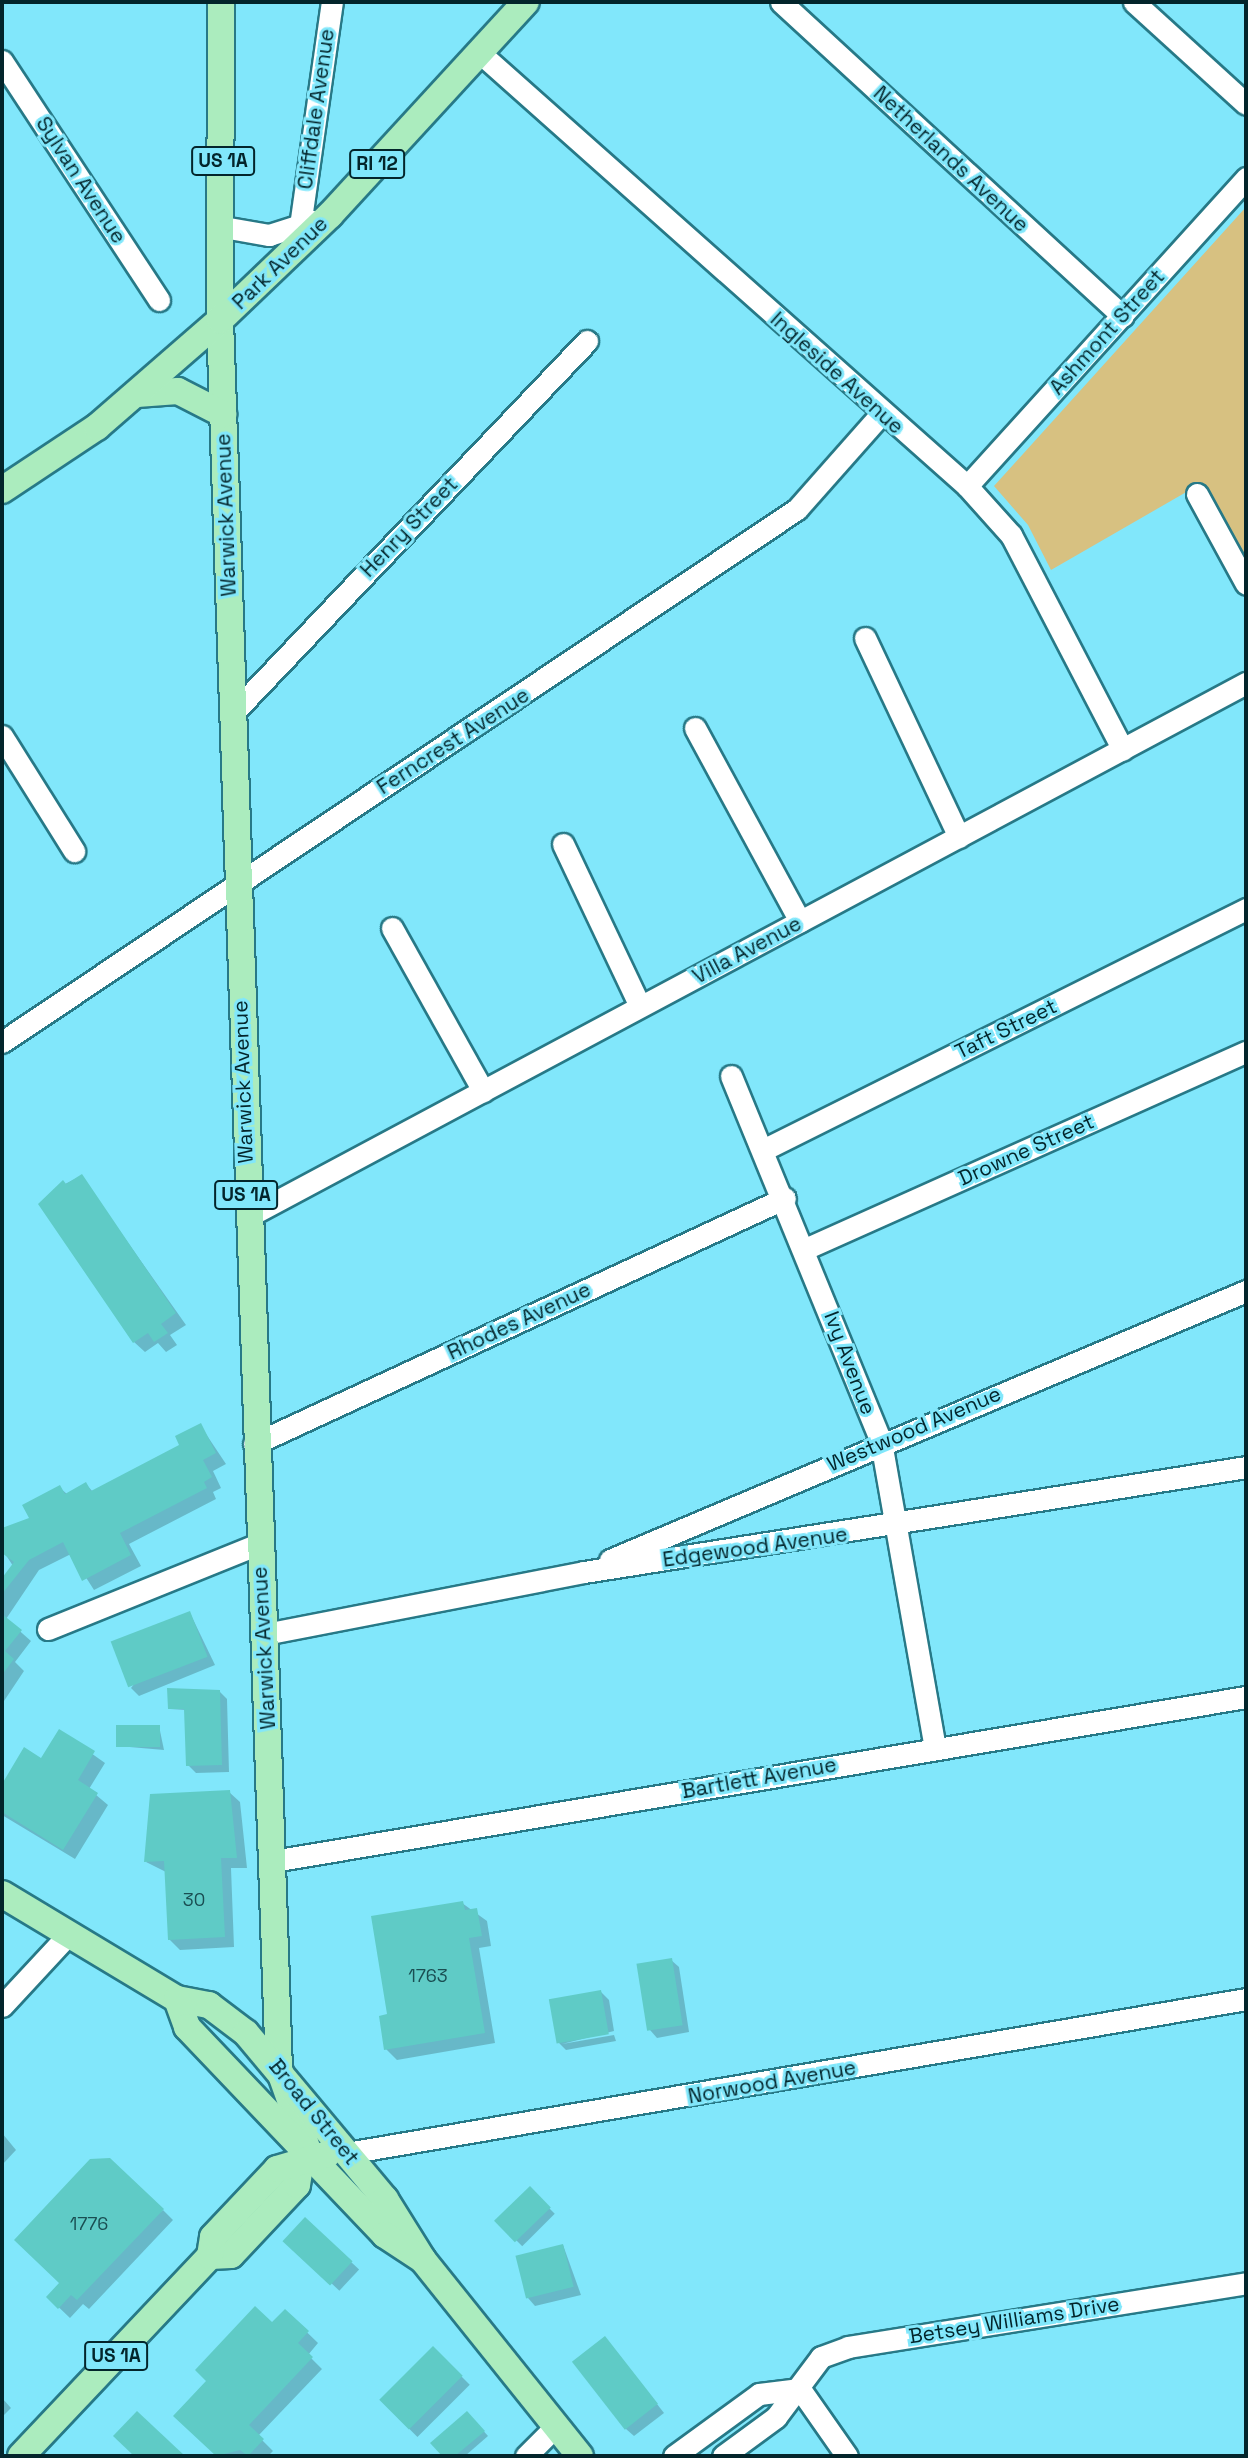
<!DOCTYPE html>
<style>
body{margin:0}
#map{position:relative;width:1248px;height:2458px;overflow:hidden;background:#81e7fb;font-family:"Space Grotesk",sans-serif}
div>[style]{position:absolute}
.green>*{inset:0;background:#d7c181}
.shadow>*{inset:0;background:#0003;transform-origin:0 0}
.building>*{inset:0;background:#5fcbc6;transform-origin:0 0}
.roads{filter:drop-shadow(2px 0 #277987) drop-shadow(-2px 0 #277987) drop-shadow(0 2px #277987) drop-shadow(0 -2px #277987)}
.minor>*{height:21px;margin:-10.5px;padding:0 10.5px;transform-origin:10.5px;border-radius:10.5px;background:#fff}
.major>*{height:26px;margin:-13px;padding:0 13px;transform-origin:13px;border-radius:13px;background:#abecbe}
span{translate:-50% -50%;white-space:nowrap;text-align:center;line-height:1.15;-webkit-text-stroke:6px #81e7fb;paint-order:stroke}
.number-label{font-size:18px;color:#1a4e52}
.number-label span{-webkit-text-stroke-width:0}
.shield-label span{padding:2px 5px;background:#81e7fb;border:2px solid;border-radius:5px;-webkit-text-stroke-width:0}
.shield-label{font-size:19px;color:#03252b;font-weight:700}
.street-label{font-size:21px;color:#03252b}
.frame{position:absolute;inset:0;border:4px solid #03252b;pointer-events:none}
</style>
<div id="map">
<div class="green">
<i style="clip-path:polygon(1246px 207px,1246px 565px,1202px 483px,1051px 570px,1028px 525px,994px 486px)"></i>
</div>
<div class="shadow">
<i style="clip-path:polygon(81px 1176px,186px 1325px,170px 1335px,177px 1345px,166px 1352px,158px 1343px,145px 1352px,134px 1342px,53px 1190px)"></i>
<i style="clip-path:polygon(200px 1425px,226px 1464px,213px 1471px,221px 1488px,213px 1492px,216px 1499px,129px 1544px,141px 1566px,94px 1590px,71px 1554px,39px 1570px,6px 1619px,31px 1641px,15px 1662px,24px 1671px,2px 1704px,2px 1581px,13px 1566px,2px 1549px,2px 1531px,32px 1519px,60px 1488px,67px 1494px,86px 1484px,93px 1492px,182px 1445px)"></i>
<i style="clip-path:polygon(190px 1613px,215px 1665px,139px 1696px,131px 1688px)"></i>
<i style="clip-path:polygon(219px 1691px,227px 1699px,229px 1772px,196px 1773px,188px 1765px,186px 1710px,170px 1709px)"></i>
<i style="clip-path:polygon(159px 1726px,164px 1750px,118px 1746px)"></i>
<i style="clip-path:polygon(60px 1731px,105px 1763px,89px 1789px,108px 1805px,75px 1859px,2px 1815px,2px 1787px,25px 1750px,41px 1760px)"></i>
<i style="clip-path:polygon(229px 1792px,240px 1802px,247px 1868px,231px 1868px,234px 1947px,180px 1950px,169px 1939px,166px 1872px,146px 1862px)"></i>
<i style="clip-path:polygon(462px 1903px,487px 1921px,491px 1946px,479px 1948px,495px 2043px,397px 2060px,386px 2049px,389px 2016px)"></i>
<i style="clip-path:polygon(671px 1960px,679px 1967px,689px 2032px,657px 2038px,650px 2030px)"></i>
<i style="clip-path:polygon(601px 1992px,609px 2000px,614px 2031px,562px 2044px,614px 2035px,616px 2041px,566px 2050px,558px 2042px)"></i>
<i style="clip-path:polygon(2px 2133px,16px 2150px,2px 2165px)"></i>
<i style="left:530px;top:2189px;width:35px;height:46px;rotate:45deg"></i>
<i style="clip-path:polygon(163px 2210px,173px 2220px,89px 2309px,83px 2304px,70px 2318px,48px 2297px)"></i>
<i style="left:305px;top:2219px;width:74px;height:29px;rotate:43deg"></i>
<i style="clip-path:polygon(563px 2245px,581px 2295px,535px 2306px,528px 2298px)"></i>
<i style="clip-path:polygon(285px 2311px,318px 2343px,308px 2355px,322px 2369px,258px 2436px,273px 2451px,268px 2456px,218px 2456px,176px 2416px)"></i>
<i style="clip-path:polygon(612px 2346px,664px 2413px,634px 2436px,626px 2429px)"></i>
<i style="left:433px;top:2348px;width:52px;height:74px;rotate:45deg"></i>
<i style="clip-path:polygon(2px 2398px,11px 2408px,2px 2417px)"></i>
<i style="clip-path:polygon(472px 2418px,488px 2436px,465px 2456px,444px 2456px,433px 2443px)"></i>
</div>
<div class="building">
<i style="clip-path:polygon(82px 1174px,176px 1313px,161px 1324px,168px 1333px,154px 1342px,148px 1333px,133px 1343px,38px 1204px,63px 1180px,66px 1184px)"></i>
<i style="clip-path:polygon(201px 1423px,216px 1453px,203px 1460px,212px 1477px,204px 1482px,207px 1488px,120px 1533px,131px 1555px,82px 1581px,63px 1542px,29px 1560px,2px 1594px,2px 1578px,14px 1562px,2px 1553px,2px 1528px,29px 1518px,22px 1505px,60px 1485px,65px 1494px,86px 1482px,91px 1491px,179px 1445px,175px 1436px)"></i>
<i style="left:190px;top:1611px;width:49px;height:85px;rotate:69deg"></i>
<i style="clip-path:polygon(2px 1614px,22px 1630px,5px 1651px,14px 1659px,2px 1675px)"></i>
<i style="clip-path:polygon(167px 1688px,220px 1690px,222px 1765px,186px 1766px,184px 1709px,168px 1709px)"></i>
<i style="left:116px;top:1725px;width:44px;height:22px"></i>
<i style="clip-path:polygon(59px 1729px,95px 1751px,78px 1780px,98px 1793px,63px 1850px,2px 1812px,2px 1784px,24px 1747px,41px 1758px)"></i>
<i style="clip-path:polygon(230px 1790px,237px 1858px,221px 1858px,225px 1937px,168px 1940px,164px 1861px,144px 1862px,150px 1794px)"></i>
<i style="clip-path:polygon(463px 1901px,465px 1910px,477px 1908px,482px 1936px,469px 1938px,485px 2033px,384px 2050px,379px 2016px,387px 2014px,371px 1916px)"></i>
<i style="left:672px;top:1958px;width:68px;height:36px;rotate:81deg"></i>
<i style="left:601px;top:1990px;width:45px;height:53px;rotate:80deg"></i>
<i style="clip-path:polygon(110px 2158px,164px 2209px,77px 2300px,71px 2295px,58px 2309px,46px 2297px,59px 2283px,14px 2240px,90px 2159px)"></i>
<i style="left:530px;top:2186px;width:30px;height:50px;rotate:46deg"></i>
<i style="left:305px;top:2217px;width:65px;height:33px;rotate:43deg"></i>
<i style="left:563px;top:2244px;width:44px;height:49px;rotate:76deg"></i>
<i style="clip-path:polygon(255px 2306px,272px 2322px,285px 2309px,309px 2331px,298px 2343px,313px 2357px,249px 2425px,264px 2439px,248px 2456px,240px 2450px,216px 2456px,173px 2416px,206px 2381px,195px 2370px)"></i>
<i style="left:605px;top:2336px;width:86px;height:42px;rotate:52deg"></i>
<i style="left:433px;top:2346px;width:42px;height:76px;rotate:45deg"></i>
<i style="clip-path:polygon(137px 2411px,185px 2456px,134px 2456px,113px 2436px)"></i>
<i style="clip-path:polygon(467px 2411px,485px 2431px,455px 2456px,442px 2456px,430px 2443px)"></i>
</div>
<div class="roads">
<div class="minor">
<i style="left:781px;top:2px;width:464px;rotate:42.6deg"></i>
<i style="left:1134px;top:2px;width:151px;rotate:42.3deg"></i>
<i style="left:480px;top:53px;width:652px;rotate:41.64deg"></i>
<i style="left:967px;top:486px;width:66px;rotate:48.1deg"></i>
<i style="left:1011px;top:535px;width:242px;rotate:62.5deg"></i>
<i style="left:2px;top:61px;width:286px;rotate:56.7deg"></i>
<i style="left:300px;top:226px;width:226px;rotate:-81.9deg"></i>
<i style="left:223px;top:227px;width:47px;rotate:9.9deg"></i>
<i style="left:269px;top:235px;width:46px;rotate:-17.7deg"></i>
<i style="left:967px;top:486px;width:416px;rotate:-47.8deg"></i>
<i style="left:1197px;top:494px;width:102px;rotate:61.4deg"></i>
<i style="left:865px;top:638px;width:220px;rotate:64.7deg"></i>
<i style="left:232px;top:714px;width:515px;rotate:-46.42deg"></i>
<i style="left:695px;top:728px;width:220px;rotate:61.5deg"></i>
<i style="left:2px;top:736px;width:136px;rotate:57.9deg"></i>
<i style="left:563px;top:844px;width:179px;rotate:64.6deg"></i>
<i style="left:392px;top:928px;width:187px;rotate:60.8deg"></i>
<i style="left:2px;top:1042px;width:957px;rotate:-33.84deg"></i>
<i style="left:797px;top:509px;width:127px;rotate:-48.5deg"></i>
<i style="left:731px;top:1076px;width:396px;rotate:67.7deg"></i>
<i style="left:881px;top:1442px;width:311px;rotate:80deg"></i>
<i style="left:765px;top:1149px;width:538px;rotate:-26.52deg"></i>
<i style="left:247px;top:1217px;width:1133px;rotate:-28.13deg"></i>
<i style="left:805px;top:1249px;width:483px;rotate:-24.1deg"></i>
<i style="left:254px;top:1444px;width:585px;rotate:-24.86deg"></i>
<i style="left:610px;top:1560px;width:691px;rotate:-22.93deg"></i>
<i style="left:48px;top:1629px;width:227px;rotate:-22deg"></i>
<i style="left:265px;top:1634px;width:325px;rotate:-11deg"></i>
<i style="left:584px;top:1572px;width:670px;rotate:-9.01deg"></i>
<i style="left:273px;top:1861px;width:987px;rotate:-9.57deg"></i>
<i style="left:2px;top:2006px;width:98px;rotate:-47.1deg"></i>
<i style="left:347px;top:2153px;width:912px;rotate:-9.72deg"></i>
<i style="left:800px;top:2389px;width:82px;rotate:55deg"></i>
<i style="left:526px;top:2456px;width:42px;rotate:-45deg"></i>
<i style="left:674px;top:2456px;width:105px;rotate:-36.1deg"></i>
<i style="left:759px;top:2394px;width:41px;rotate:-7deg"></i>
<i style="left:723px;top:2456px;width:66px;rotate:-36.3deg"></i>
<i style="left:776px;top:2417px;width:75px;rotate:-53.1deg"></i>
<i style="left:821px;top:2357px;width:29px;rotate:-20deg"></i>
<i style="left:848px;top:2347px;width:403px;rotate:-9.1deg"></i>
</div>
<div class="major">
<i style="left:221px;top:2px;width:318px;rotate:90.2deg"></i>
<i style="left:220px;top:320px;width:1750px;rotate:88.07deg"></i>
<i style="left:279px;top:2069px;width:92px;rotate:70.4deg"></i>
<i style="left:137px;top:394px;width:41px;rotate:-4.2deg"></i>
<i style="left:178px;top:391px;width:51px;rotate:27.1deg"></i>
<i style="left:2px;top:490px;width:114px;rotate:-33.6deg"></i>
<i style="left:97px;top:427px;width:163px;rotate:-41deg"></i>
<i style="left:220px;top:320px;width:152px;rotate:-43.7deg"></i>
<i style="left:330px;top:215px;width:289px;rotate:-47.4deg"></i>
<i style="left:2px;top:1894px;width:204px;rotate:31deg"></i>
<i style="left:177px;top:1999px;width:33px;rotate:11deg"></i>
<i style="left:209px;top:2005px;width:46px;rotate:37.1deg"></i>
<i style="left:246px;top:2033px;width:217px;rotate:50.1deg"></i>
<i style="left:385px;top:2199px;width:72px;rotate:58.1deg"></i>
<i style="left:423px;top:2260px;width:251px;rotate:51.3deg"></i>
<i style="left:177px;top:1999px;width:30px;rotate:70deg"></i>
<i style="left:187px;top:2027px;width:287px;rotate:46.4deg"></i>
<i style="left:385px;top:2235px;width:45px;rotate:33.3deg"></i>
<i style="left:210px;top:2256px;width:21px;rotate:-3deg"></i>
<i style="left:231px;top:2255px;width:96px;rotate:-46.7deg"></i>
<i style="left:297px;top:2185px;width:20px;rotate:-81deg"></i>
<i style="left:21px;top:2456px;width:275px;rotate:-46.6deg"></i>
<i style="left:210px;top:2256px;width:19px;rotate:-81deg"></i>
<i style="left:213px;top:2237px;width:93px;rotate:-46.7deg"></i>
<i style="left:277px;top:2169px;width:53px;rotate:-16.4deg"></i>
</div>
</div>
<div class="number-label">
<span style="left:194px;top:1900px">30</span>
<span style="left:428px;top:1976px">1763</span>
<span style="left:89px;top:2224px">1776</span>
</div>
<div class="shield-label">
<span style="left:223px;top:161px">US 1A</span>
<span style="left:377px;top:164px">RI 12</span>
<span style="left:246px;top:1195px">US 1A</span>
<span style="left:116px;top:2356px">US 1A</span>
</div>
<div class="street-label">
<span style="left:316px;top:109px;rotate:-82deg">Cliffdale Avenue</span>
<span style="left:951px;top:159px;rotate:43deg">Netherlands Avenue</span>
<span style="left:81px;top:180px;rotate:57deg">Sylvan Avenue</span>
<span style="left:280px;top:263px;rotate:-44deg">Park Avenue</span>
<span style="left:1107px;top:332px;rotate:-48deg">Ashmont Street</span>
<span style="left:837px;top:373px;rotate:42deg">Ingleside Avenue</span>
<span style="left:226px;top:515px;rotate:-92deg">Warwick Avenue</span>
<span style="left:409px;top:527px;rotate:-46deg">Henry Street</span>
<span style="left:453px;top:741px;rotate:-33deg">Ferncrest Avenue</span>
<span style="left:747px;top:950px;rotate:-28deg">Villa Avenue</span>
<span style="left:1006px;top:1029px;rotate:-26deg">Taft Street</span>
<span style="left:243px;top:1082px;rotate:-92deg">Warwick Avenue</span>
<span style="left:1026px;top:1150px;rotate:-24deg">Drowne Street</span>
<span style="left:519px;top:1321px;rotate:-25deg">Rhodes Avenue</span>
<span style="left:850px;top:1363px;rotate:69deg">Ivy Avenue</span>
<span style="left:914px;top:1429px;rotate:-23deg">Westwood Avenue</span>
<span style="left:755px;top:1547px;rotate:-8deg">Edgewood Avenue</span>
<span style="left:264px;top:1648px;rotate:-93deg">Warwick Avenue</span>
<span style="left:759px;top:1778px;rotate:-10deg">Bartlett Avenue</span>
<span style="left:772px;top:2082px;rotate:-10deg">Norwood Avenue</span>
<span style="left:314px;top:2112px;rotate:51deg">Broad Street</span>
<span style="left:1014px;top:2320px;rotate:-9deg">Betsey Williams Drive</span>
</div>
<div class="frame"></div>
</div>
